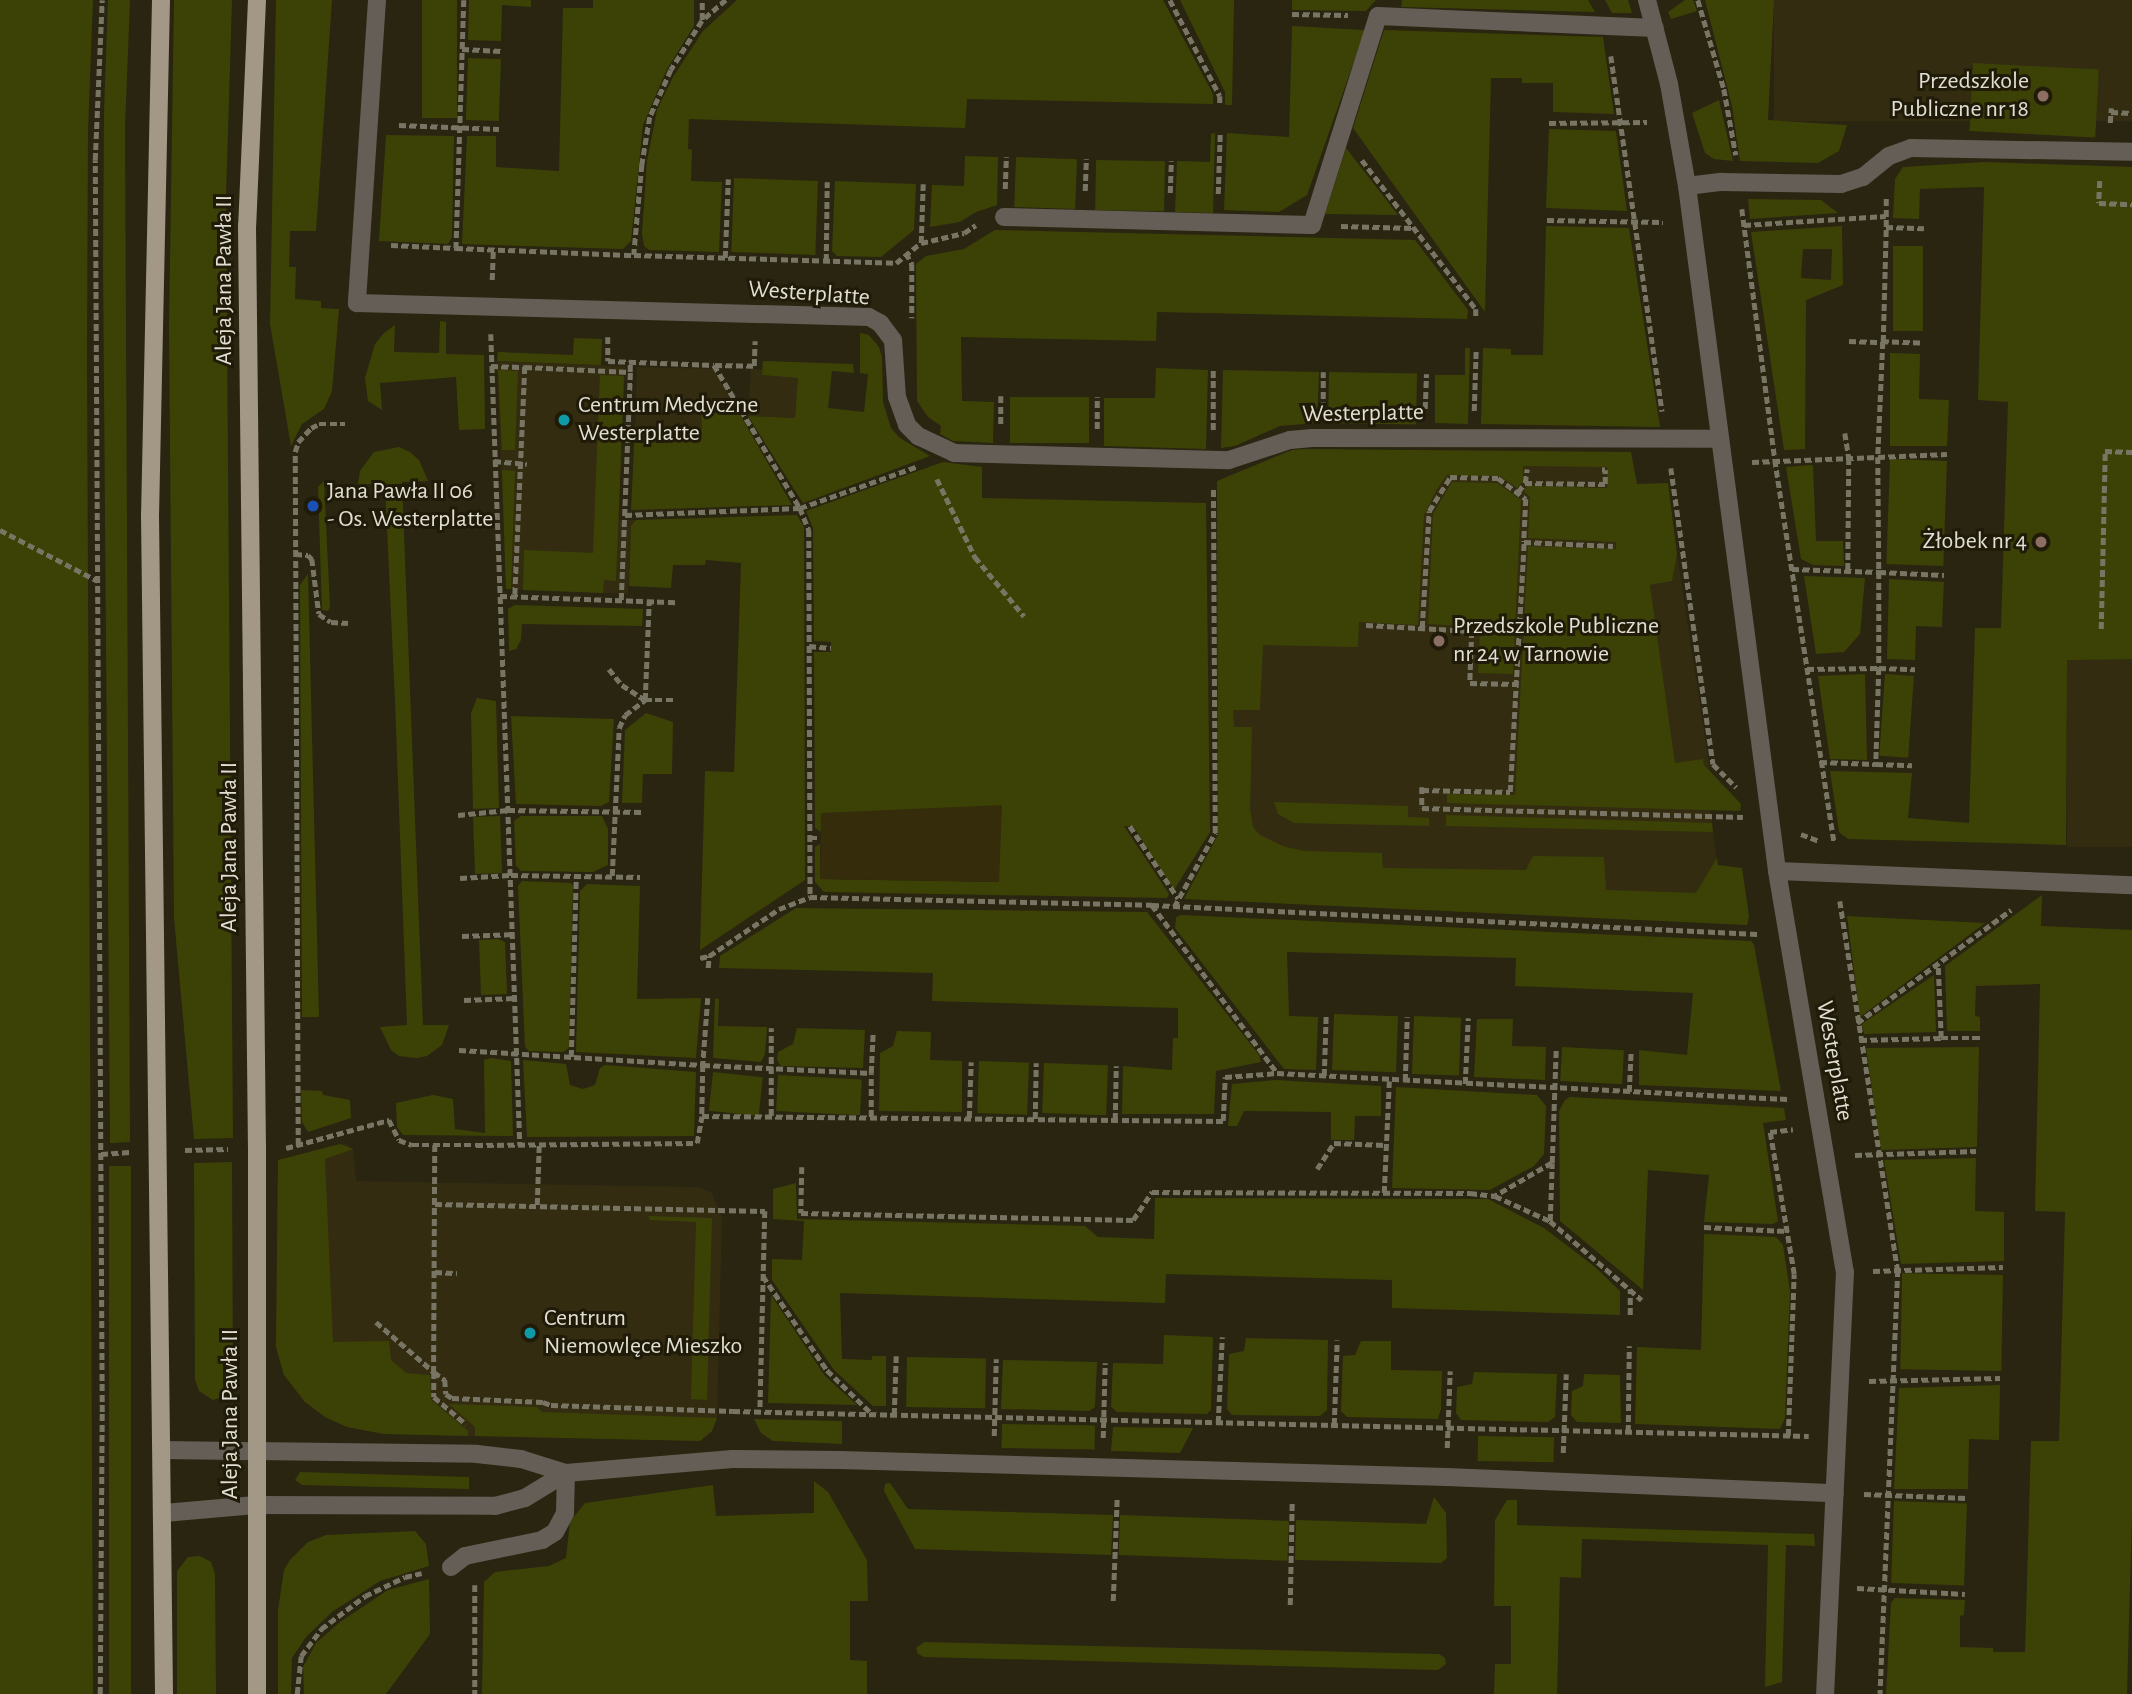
<!DOCTYPE html>
<meta charset="utf-8">
<style>
body{margin:0}
#map{position:relative;width:2132px;height:1694px;overflow:hidden;background:#292511;font-family:"Alegreya Sans",sans-serif}
div>[style]{position:absolute}
.built>*{inset:0;background:#332c11;transform-origin:0 0}
.green>*{inset:0;background:#3c4206;transform-origin:0 0}
.sand>*{inset:0;background:#342c0b}
.path>*{height:4.5px;margin-top:-2.25px;transform-origin:0;background:repeating-linear-gradient(90deg,#787564 0 7px,transparent 0 10.5px)}
.minor>*{height:18px;margin:-9px;padding:0 9px;transform-origin:9px;border-radius:9px;background:#645e56}
.major>*{height:18px;margin:-9px;padding:0 9px;transform-origin:9px;border-radius:9px;background:#a39786}
.dots>*{width:19px;height:19px;translate:-50% -50%;box-sizing:border-box;border:4px solid #201b08;border-radius:50%}
span{translate:-50% -50%;white-space:nowrap;text-align:center;line-height:1.15;-webkit-text-stroke:6px #201b08;paint-order:stroke}
.poi-label{font-size:24px;color:#e1dfd3}
.right{translate:-100% -50%;text-align:right}
.left{translate:0 -50%;text-align:left}
.street-label{font-size:24px;color:#e1dfd3}
</style>
<div id="map">
<div class="built">
<i style="left:1774px;top:0;width:358px;height:121px"></i>
<i style="clip-path:polygon(497px 361px,625px 366px,619px 520px,636px 520px,631px 526px,628px 594px,506px 589px)"></i>
<i style="clip-path:polygon(637px 367px,713px 369px,739px 413px,714px 412px,702px 429px,635px 426px)"></i>
<i style="clip-path:polygon(751px 369px,762px 370px,762px 375px,798px 378px,795px 418px,748px 416px)"></i>
<i style="clip-path:polygon(1607px 459px,1677px 799px,1709px 801px,1719px 876px,1701px 902px,1223px 872px,1225px 482px)"></i>
<i style="clip-path:polygon(1677px 554px,1710px 771px,1704px 765px,1675px 763px,1650px 585px,1672px 581px)"></i>
<i style="left:2132px;top:659px;width:188px;height:65px;rotate:90deg"></i>
<i style="clip-path:polygon(346px 1144px,353px 1149px,356px 1181px,699px 1187px,712px 1193px,722px 1218px,717px 1418px,712px 1431px,700px 1441px,384px 1434px,347px 1427px,325px 1417px,305px 1402px,284px 1375px,276px 1347px,278px 1160px)"></i>
</div>
<div class="green">
<i style="clip-path:polygon(0 0,93px 0,88px 131px,87px 357px,93px 1694px,0 1694px)"></i>
<i style="clip-path:polygon(108px 0,130px 0,125px 128px,130px 1142px,110px 1143px,103px 264px,104px 112px)"></i>
<i style="clip-path:polygon(174px 0,232px 0,226px 197px,233px 1138px,194px 1139px,174px 918px,169px 327px)"></i>
<i style="clip-path:polygon(276px 0,332px 0,316px 231px,290px 231px,289px 267px,296px 267px,295px 299px,321px 301px,321px 308px,339px 309px,332px 391px,324px 409px,302px 424px,291px 446px,270px 324px)"></i>
<i style="left:422px;top:0;width:35px;height:118px"></i>
<i style="clip-path:polygon(469px 0,531px 0,531px 7px,502px 5px,501px 41px,468px 40px)"></i>
<i style="clip-path:polygon(593px 0,694px 0,694px 26px,667px 69px,643px 125px,631px 241px,623px 249px,462px 244px,467px 136px,496px 136px,496px 167px,559px 171px,563px 8px,593px 8px)"></i>
<i style="clip-path:polygon(737px 0,1163px 0,1213px 94px,1213px 104px,967px 99px,965px 128px,689px 119px,688px 149px,692px 150px,691px 181px,722px 182px,719px 252px,649px 250px,644px 246px,642px 233px,647px 161px,657px 110px,673px 77px,703px 31px)"></i>
<i style="clip-path:polygon(1180px 0,1234px 0,1232px 105px,1225px 105px,1225px 92px)"></i>
<i style="clip-path:polygon(1292px 0,1376px 0,1366px 11px,1292px 10px)"></i>
<i style="clip-path:polygon(1402px 0,1588px 0,1595px 12px,1401px 7px)"></i>
<i style="clip-path:polygon(1605px 0,1628px 0,1632px 13px,1612px 13px)"></i>
<i style="clip-path:polygon(1685px 0,1693px 0,1697px 11px,1671px 19px,1668px 12px)"></i>
<i style="clip-path:polygon(1705px 0,1774px 0,1768px 120px,1847px 125px,1839px 151px,1818px 163px,1740px 161px,1732px 106px)"></i>
<i style="clip-path:polygon(1292px 26px,1365px 30px,1307px 195px,1279px 212px,1224px 210px,1227px 133px,1289px 137px)"></i>
<i style="clip-path:polygon(1384px 30px,1603px 37px,1614px 114px,1553px 112px,1553px 83px,1522px 83px,1522px 78px,1491px 78px,1485px 312px,1353px 128px)"></i>
<i style="left:468px;top:58px;width:33px;height:62px;rotate:2deg"></i>
<i style="left:1973px;top:63px;width:126px;height:68px;rotate:3deg"></i>
<i style="clip-path:polygon(1719px 100px,1733px 161px,1714px 159px,1705px 153px,1692px 113px)"></i>
<i style="clip-path:polygon(1549px 129px,1616px 131px,1627px 211px,1546px 208px)"></i>
<i style="clip-path:polygon(1215px 133px,1213px 213px,1175px 212px,1177px 161px,1210px 162px,1211px 134px)"></i>
<i style="clip-path:polygon(386px 135px,454px 136px,452px 237px,448px 244px,379px 241px)"></i>
<i style="clip-path:polygon(1346px 148px,1398px 215px,1325px 214px)"></i>
<i style="clip-path:polygon(965px 156px,998px 157px,997px 205px,976px 212px,960px 222px,930px 227px,932px 185px,964px 186px)"></i>
<i style="left:1016px;top:157px;width:61px;height:50px;rotate:2deg"></i>
<i style="left:1096px;top:160px;width:69px;height:50px;rotate:1deg"></i>
<i style="clip-path:polygon(1984px 162px,2132px 167px,2132px 659px,2067px 660px,2066px 845px,1848px 839px,1839px 832px,1830px 771px,1912px 773px,1908px 818px,1969px 823px,1975px 628px,2001px 628px,2008px 402px,1978px 400px,1984px 187px,1920px 189px,1919px 219px,1893px 218px,1895px 179px,1903px 167px)"></i>
<i style="left:734px;top:178px;width:84px;height:74px;rotate:2deg"></i>
<i style="clip-path:polygon(835px 181px,916px 184px,914px 230px,881px 257px,837px 256px,832px 251px)"></i>
<i style="clip-path:polygon(1748px 199px,1821px 200px,1838px 213px,1750px 219px)"></i>
<i style="clip-path:polygon(1546px 226px,1629px 228px,1660px 427px,1481px 424px,1483px 348px,1511px 349px,1511px 355px,1543px 355px)"></i>
<i style="clip-path:polygon(evenodd,1842px 226px,1843px 285px,1806px 300px,1805px 449px,1784px 450px,1751px 232px,1842px 226px,1803px 249px,1832px 249px,1831px 280px,1801px 278px,1803px 249px)"></i>
<i style="clip-path:polygon(995px 230px,1415px 240px,1468px 310px,1467px 319px,1157px 312px,1156px 341px,961px 337px,962px 401px,994px 402px,993px 443px,953px 441px,940px 434px,941px 426px,928px 417px,917px 401px,916px 264px,926px 256px,964px 249px)"></i>
<i style="left:1893px;top:246px;width:30px;height:85px"></i>
<i style="clip-path:polygon(440px 321px,446px 322px,446px 354px,484px 355px,485px 429px,459px 430px,456px 377px,380px 383px,382px 410px,368px 401px,365px 378px,375px 344px,384px 333px,395px 325px,394px 352px,439px 353px)"></i>
<i style="clip-path:polygon(860px 333px,869px 335px,879px 347px,882px 357px,883px 402px,891px 428px,900px 438px,930px 456px,803px 503px,748px 416px,795px 418px,798px 378px,762px 375px,763px 361px,853px 364px,854px 373px,832px 371px,828px 408px,864px 412px,868px 374px,860px 373px)"></i>
<i style="clip-path:polygon(574px 338px,602px 339px,601px 365px,497px 361px,498px 352px,573px 355px)"></i>
<i style="clip-path:polygon(1465px 348px,1470px 348px,1468px 424px,1435px 423px,1435px 375px,1465px 375px)"></i>
<i style="clip-path:polygon(1890px 353px,1920px 354px,1919px 399px,1949px 400px,1947px 446px,1890px 446px)"></i>
<i style="clip-path:polygon(1156px 368px,1208px 370px,1206px 449px,1104px 446px,1104px 398px,1155px 398px)"></i>
<i style="clip-path:polygon(498px 370px,518px 371px,515px 450px,502px 450px)"></i>
<i style="clip-path:polygon(1223px 370px,1319px 372px,1317px 423px,1280px 426px,1235px 446px,1221px 448px)"></i>
<i style="left:1329px;top:372px;width:88px;height:51px;rotate:1deg"></i>
<i style="clip-path:polygon(600px 375px,624px 376px,616px 581px,604px 580px,603px 593px,523px 590px,524px 550px,593px 553px)"></i>
<i style="left:1010px;top:397px;width:79px;height:46px"></i>
<i style="clip-path:polygon(701px 412px,739px 413px,792px 505px,631px 510px,635px 426px,702px 429px)"></i>
<i style="clip-path:polygon(399px 447px,410px 452px,419px 460px,428px 481px,402px 482px,423px 1025px,449px 1025px,442px 1045px,427px 1056px,417px 1058px,399px 1056px,391px 1050px,380px 1027px,407px 1025px,395px 701px,385px 484px,358px 484px,360px 471px,374px 452px)"></i>
<i style="clip-path:polygon(1304px 449px,1631px 452px,1637px 484px,1668px 483px,1677px 554px,1672px 581px,1650px 585px,1675px 763px,1703px 759px,1704px 765px,1741px 804px,1740px 811px,1447px 803px,1447px 794px,1515px 795px,1528px 546px,1616px 549px,1616px 542px,1528px 538px,1530px 497px,1524px 491px,1527px 486px,1607px 488px,1607px 467px,1523px 466px,1523px 481px,1517px 488px,1500px 476px,1447px 475px,1437px 489px,1424px 515px,1418px 625px,1359px 622px,1358px 647px,1263px 645px,1260px 710px,1233px 710px,1234px 727px,1252px 727px,1250px 809px,1253px 827px,1260px 835px,1285px 847px,1305px 851px,1382px 853px,1383px 868px,1526px 870px,1533px 856px,1604px 857px,1606px 890px,1696px 893px,1717px 858px,1718px 865px,1742px 868px,1749px 916px,1747px 925px,1184px 899px,1218px 835px,1217px 481px,1292px 450px)"></i>
<i style="left:1947px;top:461px;width:105px;height:57px;rotate:92deg"></i>
<i style="clip-path:polygon(943px 462px,982px 467px,982px 498px,1206px 503px,1210px 832px,1174px 890px,1134px 827px,1124px 826px,1169px 894px,1167px 898px,824px 892px,815px 882px,815px 847px,820px 844px,820px 879px,998px 882px,821px 813px,821px 832px,815px 828px,814px 652px,831px 652px,831px 642px,814px 641px,813px 528px,806px 511px)"></i>
<i style="clip-path:polygon(1813px 465px,1816px 541px,1843px 541px,1844px 566px,1813px 565px,1801px 559px,1786px 467px)"></i>
<i style="clip-path:polygon(502px 470px,515px 471px,511px 589px,506px 589px)"></i>
<i style="clip-path:polygon(324px 481px,330px 607px,328px 611px,322px 610px,318px 487px)"></i>
<i style="clip-path:polygon(1452px 482px,1497px 483px,1521px 500px,1513px 674px,1478px 673px,1480px 627px,1428px 624px,1433px 514px)"></i>
<i style="clip-path:polygon(797px 515px,804px 527px,805px 880px,700px 950px,705px 771px,734px 772px,741px 563px,706px 560px,705px 565px,673px 565px,671px 588px,629px 586px,631px 526px,636px 520px)"></i>
<i style="clip-path:polygon(308px 574px,319px 1017px,302px 1017px,300px 585px)"></i>
<i style="clip-path:polygon(1804px 576px,1865px 578px,1860px 634px,1844px 652px,1816px 654px)"></i>
<i style="clip-path:polygon(1889px 579px,1944px 582px,1942px 627px,1916px 626px,1915px 660px,1887px 659px)"></i>
<i style="clip-path:polygon(515px 605px,643px 609px,642px 626px,522px 624px,521px 640px,516px 649px,509px 651px,508px 609px)"></i>
<i style="clip-path:polygon(1865px 674px,1867px 760px,1830px 759px,1818px 676px)"></i>
<i style="left:1885px;top:674px;width:29px;height:82px;rotate:4deg"></i>
<i style="clip-path:polygon(477px 698px,496px 701px,499px 808px,473px 809px,471px 713px)"></i>
<i style="clip-path:polygon(646px 713px,673px 722px,672px 774px,643px 774px,642px 803px,622px 803px,625px 730px)"></i>
<i style="clip-path:polygon(511px 716px,614px 719px,609px 802px,601px 806px,516px 804px)"></i>
<i style="clip-path:polygon(1274px 802px,1408px 806px,1408px 817px,1429px 818px,1429px 826px,1294px 823px,1278px 814px)"></i>
<i style="clip-path:polygon(1446px 815px,1712px 823px,1713px 832px,1446px 826px)"></i>
<i style="left:500px;top:816px;width:57px;height:27px;rotate:88deg"></i>
<i style="clip-path:polygon(521px 816px,602px 816px,608px 829px,608px 865px,593px 872px,521px 871px,516px 866px,514px 821px)"></i>
<i style="clip-path:polygon(522px 881px,571px 883px,573px 886px,569px 1041px,569px 1048px,563px 1052px,528px 1051px,525px 1046px,518px 886px)"></i>
<i style="clip-path:polygon(587px 884px,640px 886px,637px 999px,701px 998px,696px 1058px,576px 1052px,580px 891px)"></i>
<i style="clip-path:polygon(2042px 895px,2041px 926px,2132px 930px,2132px 1513px,2127px 1694px,1886px 1694px,1891px 1603px,1895px 1598px,1965px 1600px,1964px 1615px,1960px 1616px,1960px 1647px,1993px 1648px,1993px 1652px,2025px 1652px,2031px 1441px,2059px 1441px,2065px 1212px,2035px 1211px,2040px 984px,1976px 986px,1975px 1016px,1980px 1017px,1980px 1031px,1947px 1031px,1945px 966px)"></i>
<i style="clip-path:polygon(796px 908px,1147px 912px,1259px 1055px,1261px 1062px,1216px 1071px,1214px 1114px,1122px 1114px,1123px 1066px,1172px 1070px,1173px 1038px,1178px 1038px,1178px 1008px,932px 1001px,933px 973px,719px 968px,720px 956px)"></i>
<i style="clip-path:polygon(1181px 915px,1751px 941px,1754px 945px,1781px 1091px,1639px 1085px,1639px 1050px,1687px 1055px,1693px 993px,1515px 986px,1516px 958px,1287px 952px,1289px 1016px,1318px 1017px,1316px 1070px,1284px 1069px,1175px 928px,1176px 917px)"></i>
<i style="clip-path:polygon(1847px 916px,1985px 923px,1860px 1017px)"></i>
<i style="clip-path:polygon(498px 939px,505px 942px,507px 994px,481px 995px,479px 940px)"></i>
<i style="clip-path:polygon(1934px 975px,1936px 1032px,1864px 1034px,1862px 1024px)"></i>
<i style="clip-path:polygon(715px 998px,719px 999px,718px 1026px,767px 1027px,765px 1054px,761px 1062px,713px 1058px)"></i>
<i style="left:1334px;top:1014px;width:64px;height:56px;rotate:2deg"></i>
<i style="left:1414px;top:1016px;width:47px;height:58px;rotate:2deg"></i>
<i style="clip-path:polygon(1477px 1019px,1513px 1019px,1512px 1046px,1546px 1047px,1545px 1080px,1474px 1077px)"></i>
<i style="clip-path:polygon(797px 1028px,865px 1030px,863px 1068px,781px 1066px,777px 1060px,778px 1052px,793px 1044px)"></i>
<i style="clip-path:polygon(897px 1031px,931px 1032px,930px 1060px,962px 1061px,962px 1112px,879px 1111px,880px 1053px,893px 1046px)"></i>
<i style="left:1562px;top:1047px;width:62px;height:34px;rotate:3deg"></i>
<i style="clip-path:polygon(1979px 1047px,1977px 1147px,1881px 1150px,1866px 1048px)"></i>
<i style="clip-path:polygon(491px 1058px,511px 1061px,513px 1136px,403px 1135px,397px 1127px,396px 1103px,433px 1095px,453px 1099px,455px 1129px,485px 1133px,484px 1060px)"></i>
<i style="clip-path:polygon(523px 1060px,566px 1064px,570px 1085px,583px 1089px,595px 1085px,600px 1068px,605px 1065px,696px 1072px,694px 1136px,527px 1137px)"></i>
<i style="left:979px;top:1061px;width:50px;height:52px;rotate:2deg"></i>
<i style="left:1044px;top:1063px;width:64px;height:50px;rotate:2deg"></i>
<i style="left:713px;top:1072px;width:50px;height:39px;rotate:6deg"></i>
<i style="left:778px;top:1075px;width:84px;height:36px;rotate:3deg"></i>
<i style="clip-path:polygon(1276px 1080px,1381px 1086px,1381px 1116px,1355px 1116px,1354px 1140px,1331px 1140px,1331px 1112px,1244px 1111px,1237px 1126px,1228px 1126px,1232px 1084px)"></i>
<i style="clip-path:polygon(1396px 1087px,1537px 1095px,1546px 1106px,1544px 1154px,1534px 1166px,1490px 1190px,1392px 1188px)"></i>
<i style="clip-path:polygon(301px 1090px,322px 1091px,323px 1095px,350px 1100px,351px 1118px,308px 1132px,302px 1122px)"></i>
<i style="clip-path:polygon(1570px 1097px,1784px 1108px,1786px 1120px,1763px 1123px,1778px 1221px,1773px 1224px,1704px 1222px,1709px 1175px,1648px 1170px,1643px 1290px,1560px 1221px,1559px 1111px,1565px 1100px)"></i>
<i style="clip-path:polygon(340px 1144px,353px 1149px,325px 1159px,333px 1342px,389px 1341px,391px 1360px,406px 1373px,430px 1375px,431px 1400px,468px 1431px,468px 1436px,384px 1434px,347px 1427px,325px 1417px,305px 1402px,284px 1375px,276px 1347px,278px 1160px)"></i>
<i style="clip-path:polygon(1976px 1158px,1975px 1211px,2004px 1212px,2004px 1261px,1901px 1264px,1884px 1160px)"></i>
<i style="clip-path:polygon(232px 1162px,233px 1383px,228px 1395px,213px 1400px,199px 1391px,195px 1379px,194px 1163px)"></i>
<i style="left:131px;top:1166px;width:528px;height:22px;rotate:90deg"></i>
<i style="clip-path:polygon(796px 1183px,797px 1219px,1085px 1226px,1098px 1237px,1154px 1239px,1155px 1198px,1488px 1199px,1544px 1228px,1595px 1267px,1620px 1291px,1620px 1315px,1392px 1308px,1392px 1280px,1166px 1274px,1165px 1303px,840px 1293px,842px 1359px,872px 1360px,872px 1356px,886px 1356px,886px 1406px,873px 1406px,834px 1370px,772px 1280px,772px 1259px,802px 1260px,804px 1221px,773px 1219px,773px 1189px)"></i>
<i style="clip-path:polygon(648px 1216px,712px 1218px,707px 1400px,691px 1399px,696px 1222px,650px 1220px)"></i>
<i style="clip-path:polygon(1704px 1234px,1776px 1237px,1783px 1245px,1790px 1291px,1785px 1418px,1780px 1429px,1635px 1424px,1637px 1347px,1701px 1350px)"></i>
<i style="left:2003px;top:1275px;width:96px;height:101px;rotate:91deg"></i>
<i style="clip-path:polygon(771px 1295px,825px 1376px,857px 1405px,768px 1403px)"></i>
<i style="clip-path:polygon(1164px 1335px,1213px 1337px,1211px 1410px,1207px 1414px,1117px 1412px,1111px 1407px,1113px 1363px,1163px 1364px)"></i>
<i style="clip-path:polygon(1246px 1338px,1328px 1340px,1327px 1410px,1320px 1416px,1232px 1415px,1227px 1409px,1229px 1354px,1244px 1351px)"></i>
<i style="clip-path:polygon(1361px 1341px,1391px 1341px,1391px 1370px,1442px 1371px,1441px 1409px,1438px 1419px,1347px 1417px,1341px 1411px,1343px 1356px,1355px 1355px)"></i>
<i style="left:907px;top:1357px;width:79px;height:50px;rotate:1deg"></i>
<i style="clip-path:polygon(1003px 1360px,1097px 1362px,1095px 1407px,1089px 1411px,1001px 1409px)"></i>
<i style="clip-path:polygon(1474px 1372px,1557px 1374px,1555px 1417px,1548px 1422px,1461px 1420px,1456px 1413px,1457px 1387px,1472px 1384px)"></i>
<i style="clip-path:polygon(1584px 1374px,1620px 1375px,1621px 1423px,1577px 1422px,1571px 1415px,1572px 1391px,1583px 1386px)"></i>
<i style="clip-path:polygon(2000px 1385px,1999px 1440px,1969px 1439px,1968px 1489px,1894px 1489px,1899px 1388px)"></i>
<i style="clip-path:polygon(449px 1404px,537px 1407px,542px 1412px,717px 1418px,712px 1431px,700px 1441px,475px 1436px,475px 1427px)"></i>
<i style="clip-path:polygon(754px 1419px,842px 1421px,842px 1444px,773px 1441px,761px 1433px)"></i>
<i style="left:1002px;top:1424px;width:93px;height:24px;rotate:1deg"></i>
<i style="clip-path:polygon(1113px 1427px,1193px 1428px,1180px 1453px,1111px 1451px)"></i>
<i style="left:1478px;top:1436px;width:76px;height:25px;rotate:1deg"></i>
<i style="clip-path:polygon(300px 1472px,469px 1477px,469px 1489px,302px 1485px,295px 1480px)"></i>
<i style="clip-path:polygon(814px 1481px,828px 1492px,867px 1560px,868px 1601px,850px 1601px,850px 1660px,867px 1661px,867px 1694px,482px 1694px,484px 1582px,495px 1572px,549px 1566px,566px 1558px,570px 1522px,585px 1503px,713px 1485px,716px 1516px,814px 1513px)"></i>
<i style="clip-path:polygon(890px 1483px,908px 1509px,1113px 1515px,1111px 1555px,915px 1549px,884px 1491px,885px 1484px)"></i>
<i style="clip-path:polygon(1434px 1497px,1446px 1513px,1447px 1558px,1441px 1563px,1295px 1560px,1296px 1520px,1426px 1524px)"></i>
<i style="clip-path:polygon(1507px 1500px,1517px 1500px,1517px 1525px,1814px 1534px,1815px 1546px,1786px 1545px,1782px 1682px,1765px 1687px,1768px 1545px,1582px 1539px,1581px 1578px,1560px 1577px,1557px 1694px,1494px 1694px,1495px 1664px,1511px 1664px,1511px 1606px,1494px 1606px,1495px 1520px)"></i>
<i style="left:1894px;top:1501px;width:73px;height:82px;rotate:2deg"></i>
<i style="left:1120px;top:1515px;width:169px;height:40px;rotate:2deg"></i>
<i style="clip-path:polygon(415px 1531px,426px 1544px,429px 1566px,380px 1581px,332px 1612px,306px 1637px,292px 1658px,291px 1694px,278px 1694px,278px 1610px,284px 1570px,290px 1560px,308px 1542px,326px 1535px)"></i>
<i style="clip-path:polygon(200px 1556px,211px 1562px,215px 1574px,216px 1694px,177px 1694px,177px 1571px,188px 1557px)"></i>
<i style="clip-path:polygon(429px 1579px,430px 1634px,386px 1694px,304px 1694px,303px 1667px,316px 1643px,340px 1622px,388px 1590px)"></i>
<i style="clip-path:polygon(924px 1642px,1439px 1654px,1445px 1658px,1446px 1664px,1438px 1670px,924px 1657px,918px 1654px,916px 1648px)"></i>
</div>
<div class="sand">
<i style="clip-path:polygon(1002px 805px,999px 882px,820px 879px,821px 813px)"></i>
</div>
<div class="path">
<i style="left:464px;top:0;width:248px;rotate:91.8deg"></i>
<i style="left:456px;top:248px;width:178px;rotate:2.3deg"></i>
<i style="left:726px;top:0;width:32px;rotate:139deg"></i>
<i style="left:702px;top:21px;width:58px;rotate:122.3deg"></i>
<i style="left:671px;top:70px;width:51px;rotate:114.1deg"></i>
<i style="left:650px;top:117px;width:49px;rotate:99.5deg"></i>
<i style="left:642px;top:165px;width:90px;rotate:95.1deg"></i>
<i style="left:634px;top:255px;width:262px;rotate:1.7deg"></i>
<i style="left:896px;top:263px;width:32px;rotate:-39deg"></i>
<i style="left:921px;top:243px;width:44px;rotate:-13.1deg"></i>
<i style="left:964px;top:233px;width:14px;rotate:-34deg"></i>
<i style="left:1170px;top:0;width:108px;rotate:62.5deg"></i>
<i style="left:1220px;top:96px;width:9px;rotate:90deg"></i>
<i style="left:1698px;top:0;width:93px;rotate:73.7deg"></i>
<i style="left:1724px;top:89px;width:67px;rotate:79.7deg"></i>
<i style="left:1292px;top:14px;width:56px;rotate:1deg"></i>
<i style="left:702px;top:20px;width:20px;rotate:-90deg"></i>
<i style="left:462px;top:49px;width:39px;rotate:3deg"></i>
<i style="left:1611px;top:56px;width:359px;rotate:81.8deg"></i>
<i style="left:2111px;top:112px;width:21px;rotate:3deg"></i>
<i style="left:1549px;top:123px;width:98px;rotate:-0.6deg"></i>
<i style="left:2110px;top:123px;width:15px;rotate:-86deg"></i>
<i style="left:399px;top:125px;width:100px;rotate:2.3deg"></i>
<i style="left:1362px;top:160px;width:188px;rotate:52.6deg"></i>
<i style="left:1476px;top:309px;width:10px;rotate:90deg"></i>
<i style="left:2100px;top:181px;width:22px;rotate:93deg"></i>
<i style="left:2099px;top:203px;width:33px;rotate:2deg"></i>
<i style="left:1005px;top:189px;width:32px;rotate:-88deg"></i>
<i style="left:1085px;top:191px;width:32px;rotate:-88deg"></i>
<i style="left:1170px;top:193px;width:32px;rotate:-88deg"></i>
<i style="left:1218px;top:194px;width:60px;rotate:-88.1deg"></i>
<i style="left:1742px;top:209px;width:253px;rotate:82.5deg"></i>
<i style="left:1775px;top:460px;width:388px;rotate:81.2deg"></i>
<i style="left:1547px;top:220px;width:116px;rotate:1deg"></i>
<i style="left:1744px;top:225px;width:142px;rotate:-3.6deg"></i>
<i style="left:1341px;top:226px;width:73px;rotate:1.6deg"></i>
<i style="left:1886px;top:227px;width:31px;rotate:-90deg"></i>
<i style="left:921px;top:243px;width:59px;rotate:-88.1deg"></i>
<i style="left:391px;top:245px;width:65px;rotate:2.6deg"></i>
<i style="left:906px;top:253px;width:13px;rotate:61deg"></i>
<i style="left:912px;top:264px;width:54px;rotate:90deg"></i>
<i style="left:725px;top:258px;width:79px;rotate:-87.8deg"></i>
<i style="left:826px;top:261px;width:79px;rotate:-89.3deg"></i>
<i style="left:492px;top:280px;width:31px;rotate:-88deg"></i>
<i style="left:491px;top:334px;width:812px;rotate:87.95deg"></i>
<i style="left:608px;top:337px;width:24px;rotate:90deg"></i>
<i style="left:608px;top:361px;width:106px;rotate:2.2deg"></i>
<i style="left:714px;top:365px;width:167px;rotate:59deg"></i>
<i style="left:800px;top:508px;width:24px;rotate:68deg"></i>
<i style="left:809px;top:530px;width:367px;rotate:89.8deg"></i>
<i style="left:810px;top:897px;width:342px;rotate:1.3deg"></i>
<i style="left:1152px;top:905px;width:606px;rotate:2.74deg"></i>
<i style="left:1849px;top:341px;width:34px;rotate:2deg"></i>
<i style="left:1883px;top:342px;width:115px;rotate:92.5deg"></i>
<i style="left:1878px;top:457px;width:69px;rotate:-2.5deg"></i>
<i style="left:1920px;top:343px;width:37px;rotate:-178deg"></i>
<i style="left:1883px;top:342px;width:115px;rotate:-88.5deg"></i>
<i style="left:1886px;top:227px;width:38px;rotate:2deg"></i>
<i style="left:715px;top:365px;width:39px;rotate:1deg"></i>
<i style="left:754px;top:366px;width:25px;rotate:-88deg"></i>
<i style="left:491px;top:366px;width:34px;rotate:2deg"></i>
<i style="left:525px;top:367px;width:229px;rotate:92.5deg"></i>
<i style="left:525px;top:367px;width:105px;rotate:2.7deg"></i>
<i style="left:630px;top:372px;width:11px;rotate:-90deg"></i>
<i style="left:1001px;top:396px;width:31px;rotate:90deg"></i>
<i style="left:1323px;top:409px;width:37px;rotate:-90deg"></i>
<i style="left:1425px;top:409px;width:35px;rotate:-88deg"></i>
<i style="left:1474px;top:411px;width:63px;rotate:-88.2deg"></i>
<i style="left:1097px;top:429px;width:32px;rotate:-90deg"></i>
<i style="left:1213px;top:430px;width:61px;rotate:-90deg"></i>
<i style="left:1845px;top:433px;width:25px;rotate:81deg"></i>
<i style="left:1849px;top:458px;width:113px;rotate:90.5deg"></i>
<i style="left:494px;top:461px;width:33px;rotate:5deg"></i>
<i style="left:1752px;top:462px;width:126px;rotate:-2.3deg"></i>
<i style="left:1878px;top:457px;width:115px;rotate:89.5deg"></i>
<i style="left:1879px;top:572px;width:65px;rotate:2.6deg"></i>
<i style="left:1671px;top:468px;width:299px;rotate:81.9deg"></i>
<i style="left:1713px;top:764px;width:33px;rotate:45deg"></i>
<i style="left:937px;top:479px;width:87px;rotate:64deg"></i>
<i style="left:975px;top:557px;width:77px;rotate:50.3deg"></i>
<i style="left:1525px;top:483px;width:80px;rotate:0.7deg"></i>
<i style="left:1605px;top:484px;width:14px;rotate:-90deg"></i>
<i style="left:1605px;top:470px;width:3px;rotate:180deg"></i>
<i style="left:1518px;top:492px;width:11px;rotate:-52deg"></i>
<i style="left:1525px;top:483px;width:14px;rotate:-82deg"></i>
<i style="left:625px;top:515px;width:175px;rotate:-2.3deg"></i>
<i style="left:800px;top:508px;width:123px;rotate:-19.5deg"></i>
<i style="left:0;top:530px;width:110px;rotate:27.5deg"></i>
<i style="left:295px;top:554px;width:13px;rotate:4deg"></i>
<i style="left:308px;top:555px;width:6px;rotate:45deg"></i>
<i style="left:312px;top:559px;width:55px;rotate:82.7deg"></i>
<i style="left:319px;top:614px;width:14px;rotate:34deg"></i>
<i style="left:331px;top:622px;width:17px;rotate:3deg"></i>
<i style="left:1792px;top:569px;width:87px;rotate:2deg"></i>
<i style="left:1879px;top:572px;width:96px;rotate:90deg"></i>
<i style="left:1879px;top:668px;width:36px;rotate:2deg"></i>
<i style="left:500px;top:596px;width:176px;rotate:2deg"></i>
<i style="left:621px;top:600px;width:228px;rotate:-87.7deg"></i>
<i style="left:1366px;top:625px;width:106px;rotate:3.2deg"></i>
<i style="left:1472px;top:631px;width:52px;rotate:92.2deg"></i>
<i style="left:1470px;top:683px;width:45px;rotate:1.3deg"></i>
<i style="left:1422px;top:628px;width:117px;rotate:-86.6deg"></i>
<i style="left:1429px;top:511px;width:40px;rotate:-58deg"></i>
<i style="left:1450px;top:477px;width:48px;rotate:1.2deg"></i>
<i style="left:1498px;top:478px;width:35px;rotate:37deg"></i>
<i style="left:1526px;top:499px;width:43px;rotate:92.7deg"></i>
<i style="left:2101px;top:629px;width:178px;rotate:-88.7deg"></i>
<i style="left:2105px;top:451px;width:27px;rotate:2deg"></i>
<i style="left:809px;top:646px;width:22px;rotate:5deg"></i>
<i style="left:609px;top:669px;width:21px;rotate:51deg"></i>
<i style="left:622px;top:685px;width:27px;rotate:33deg"></i>
<i style="left:645px;top:700px;width:28px"></i>
<i style="left:1807px;top:669px;width:72px;rotate:-0.8deg"></i>
<i style="left:1879px;top:668px;width:96px;rotate:91.8deg"></i>
<i style="left:1876px;top:764px;width:36px;rotate:2deg"></i>
<i style="left:1820px;top:762px;width:56px;rotate:2deg"></i>
<i style="left:1422px;top:787px;width:21px;rotate:90deg"></i>
<i style="left:1422px;top:808px;width:321px;rotate:1.6deg"></i>
<i style="left:1422px;top:790px;width:88px;rotate:1.3deg"></i>
<i style="left:1510px;top:792px;width:250px;rotate:-86.8deg"></i>
<i style="left:1524px;top:542px;width:89px;rotate:2.6deg"></i>
<i style="left:458px;top:815px;width:50px;rotate:-5.7deg"></i>
<i style="left:508px;top:810px;width:134px;rotate:0.9deg"></i>
<i style="left:1130px;top:826px;width:87px;rotate:56.3deg"></i>
<i style="left:1801px;top:834px;width:19px;rotate:21deg"></i>
<i style="left:810px;top:838px;width:10px"></i>
<i style="left:612px;top:876px;width:148px;rotate:-87.3deg"></i>
<i style="left:619px;top:728px;width:14px;rotate:-65deg"></i>
<i style="left:625px;top:715px;width:25px;rotate:-37deg"></i>
<i style="left:645px;top:700px;width:100px;rotate:-87.7deg"></i>
<i style="left:460px;top:878px;width:51px;rotate:-3.4deg"></i>
<i style="left:511px;top:875px;width:129px;rotate:0.9deg"></i>
<i style="left:1840px;top:901px;width:374px;rotate:81.1deg"></i>
<i style="left:1898px;top:1270px;width:424px;rotate:92.4deg"></i>
<i style="left:1152px;top:905px;width:209px;rotate:53.3deg"></i>
<i style="left:1277px;top:1073px;width:511px;rotate:2.92deg"></i>
<i style="left:1174px;top:907px;width:85px;rotate:-61deg"></i>
<i style="left:1215px;top:833px;width:345px;rotate:-90.3deg"></i>
<i style="left:462px;top:936px;width:51px;rotate:-2.2deg"></i>
<i style="left:700px;top:958px;width:9px;rotate:-13deg"></i>
<i style="left:709px;top:956px;width:84px;rotate:-33.9deg"></i>
<i style="left:779px;top:909px;width:33px;rotate:-21deg"></i>
<i style="left:708px;top:968px;width:12px;rotate:-85deg"></i>
<i style="left:708px;top:998px;width:67px;rotate:94.3deg"></i>
<i style="left:703px;top:1065px;width:168px;rotate:2.7deg"></i>
<i style="left:871px;top:1073px;width:42px;rotate:-87.3deg"></i>
<i style="left:464px;top:1000px;width:51px;rotate:-2.2deg"></i>
<i style="left:1857px;top:1023px;width:191px;rotate:-36.3deg"></i>
<i style="left:1941px;top:1038px;width:39px"></i>
<i style="left:1860px;top:1040px;width:81px;rotate:-1.4deg"></i>
<i style="left:1941px;top:1038px;width:73px;rotate:-92.4deg"></i>
<i style="left:459px;top:1050px;width:244px;rotate:3.5deg"></i>
<i style="left:703px;top:1065px;width:51px;rotate:91.1deg"></i>
<i style="left:571px;top:1057px;width:181px;rotate:-88.4deg"></i>
<i style="left:1324px;top:1076px;width:62px;rotate:-88.2deg"></i>
<i style="left:1405px;top:1081px;width:64px;rotate:-88.2deg"></i>
<i style="left:1465px;top:1084px;width:66px;rotate:-87.4deg"></i>
<i style="left:1629px;top:1092px;width:42px;rotate:-87.3deg"></i>
<i style="left:771px;top:1116px;width:88px;rotate:-90deg"></i>
<i style="left:871px;top:1117px;width:44px;rotate:-90deg"></i>
<i style="left:969px;top:1118px;width:56px;rotate:-88deg"></i>
<i style="left:1035px;top:1119px;width:56px;rotate:-89deg"></i>
<i style="left:1115px;top:1120px;width:54px;rotate:-88.9deg"></i>
<i style="left:298px;top:1145px;width:693px;rotate:-90.25deg"></i>
<i style="left:295px;top:452px;width:10px;rotate:-73deg"></i>
<i style="left:298px;top:442px;width:19px;rotate:-47deg"></i>
<i style="left:311px;top:428px;width:9px;rotate:-27deg"></i>
<i style="left:319px;top:424px;width:26px"></i>
<i style="left:435px;top:1145px;width:227px;rotate:90.3deg"></i>
<i style="left:434px;top:1372px;width:14px;rotate:36deg"></i>
<i style="left:445px;top:1380px;width:14px;rotate:86deg"></i>
<i style="left:446px;top:1394px;width:7px;rotate:34deg"></i>
<i style="left:452px;top:1398px;width:91px;rotate:2.5deg"></i>
<i style="left:543px;top:1402px;width:9px;rotate:21deg"></i>
<i style="left:551px;top:1405px;width:182px;rotate:1.9deg"></i>
<i style="left:733px;top:1411px;width:1076px;rotate:1.33deg"></i>
<i style="left:286px;top:1148px;width:107px;rotate:-15.2deg"></i>
<i style="left:389px;top:1120px;width:22px;rotate:63deg"></i>
<i style="left:399px;top:1140px;width:14px;rotate:21deg"></i>
<i style="left:412px;top:1145px;width:64px"></i>
<i style="left:476px;top:1145px;width:221px;rotate:-0.5deg"></i>
<i style="left:697px;top:1143px;width:27px;rotate:-80deg"></i>
<i style="left:702px;top:1116px;width:521px;rotate:0.55deg"></i>
<i style="left:1223px;top:1121px;width:44px;rotate:-87.4deg"></i>
<i style="left:1225px;top:1077px;width:52px;rotate:-4.4deg"></i>
<i style="left:185px;top:1150px;width:43px;rotate:-1.3deg"></i>
<i style="left:101px;top:1154px;width:29px;rotate:-4deg"></i>
<i style="left:1855px;top:1155px;width:121px;rotate:-1.9deg"></i>
<i style="left:1552px;top:1163px;width:115px;rotate:-88deg"></i>
<i style="left:802px;top:1167px;width:46px;rotate:91.2deg"></i>
<i style="left:801px;top:1213px;width:332px;rotate:1.2deg"></i>
<i style="left:1133px;top:1220px;width:34px;rotate:-56deg"></i>
<i style="left:1152px;top:1192px;width:318px;rotate:0.2deg"></i>
<i style="left:1470px;top:1193px;width:25px;rotate:7deg"></i>
<i style="left:1317px;top:1169px;width:31px;rotate:-57deg"></i>
<i style="left:1334px;top:1143px;width:52px;rotate:2.2deg"></i>
<i style="left:1384px;top:1193px;width:112px;rotate:-87.4deg"></i>
<i style="left:435px;top:1204px;width:330px;rotate:1.2deg"></i>
<i style="left:765px;top:1211px;width:200px;rotate:91.4deg"></i>
<i style="left:537px;top:1205px;width:60px;rotate:-88.1deg"></i>
<i style="left:1550px;top:1221px;width:58px;rotate:-88deg"></i>
<i style="left:1552px;top:1163px;width:66px;rotate:149.9deg"></i>
<i style="left:1495px;top:1196px;width:60px;rotate:24.4deg"></i>
<i style="left:1550px;top:1221px;width:121px;rotate:40.7deg"></i>
<i style="left:1704px;top:1227px;width:83px;rotate:2.8deg"></i>
<i style="left:1873px;top:1271px;width:130px;rotate:-1.8deg"></i>
<i style="left:435px;top:1272px;width:22px;rotate:3deg"></i>
<i style="left:763px;top:1276px;width:114px;rotate:55.8deg"></i>
<i style="left:827px;top:1370px;width:62px;rotate:44.3deg"></i>
<i style="left:1630px;top:1315px;width:26px;rotate:-90deg"></i>
<i style="left:376px;top:1322px;width:77px;rotate:40.8deg"></i>
<i style="left:434px;top:1372px;width:25px;rotate:90deg"></i>
<i style="left:434px;top:1397px;width:42px;rotate:40.2deg"></i>
<i style="left:1869px;top:1381px;width:131px;rotate:-1.3deg"></i>
<i style="left:894px;top:1415px;width:59px;rotate:-88.1deg"></i>
<i style="left:1218px;top:1423px;width:86px;rotate:-87.3deg"></i>
<i style="left:1334px;top:1425px;width:85px;rotate:-88deg"></i>
<i style="left:1628px;top:1432px;width:86px;rotate:-89.3deg"></i>
<i style="left:994px;top:1436px;width:77px;rotate:-88.5deg"></i>
<i style="left:1788px;top:1436px;width:162px;rotate:-87.9deg"></i>
<i style="left:1794px;top:1274px;width:144px;rotate:-99.6deg"></i>
<i style="left:1770px;top:1132px;width:23px;rotate:-7deg"></i>
<i style="left:1103px;top:1438px;width:75px;rotate:-88.5deg"></i>
<i style="left:1447px;top:1448px;width:77px;rotate:-87.8deg"></i>
<i style="left:1563px;top:1453px;width:79px;rotate:-87.8deg"></i>
<i style="left:1864px;top:1494px;width:103px;rotate:2.2deg"></i>
<i style="left:475px;top:1585px;width:109px;rotate:90deg"></i>
<i style="left:1857px;top:1588px;width:108px;rotate:3.2deg"></i>
<i style="left:1113px;top:1601px;width:104px;rotate:-87.8deg"></i>
<i style="left:1290px;top:1605px;width:104px;rotate:-88.9deg"></i>
<i style="left:100px;top:1694px;width:282px;rotate:-89.6deg"></i>
<i style="left:102px;top:1412px;width:1252px;rotate:-90.32deg"></i>
<i style="left:95px;top:160px;width:160px;rotate:-87.5deg"></i>
<i style="left:297px;top:1694px;width:38px;rotate:-84deg"></i>
<i style="left:301px;top:1656px;width:34px;rotate:-53deg"></i>
<i style="left:321px;top:1629px;width:55px;rotate:-36.9deg"></i>
<i style="left:365px;top:1596px;width:44px;rotate:-25.4deg"></i>
<i style="left:405px;top:1577px;width:17px;rotate:-13deg"></i>
</div>
<div class="minor">
<i style="left:377px;top:0;width:304px;rotate:93.8deg"></i>
<i style="left:357px;top:303px;width:512px;rotate:1.57deg"></i>
<i style="left:869px;top:317px;width:13px;rotate:29deg"></i>
<i style="left:880px;top:323px;width:21px;rotate:53deg"></i>
<i style="left:893px;top:340px;width:57px;rotate:86deg"></i>
<i style="left:897px;top:397px;width:30px;rotate:70deg"></i>
<i style="left:907px;top:425px;width:16px;rotate:45deg"></i>
<i style="left:918px;top:436px;width:40px;rotate:25deg"></i>
<i style="left:954px;top:453px;width:275px;rotate:1.5deg"></i>
<i style="left:1229px;top:460px;width:64px;rotate:-18.2deg"></i>
<i style="left:1290px;top:440px;width:22px;rotate:-5deg"></i>
<i style="left:1312px;top:438px;width:408px;rotate:0.1deg"></i>
<i style="left:1647px;top:0;width:87px;rotate:75.3deg"></i>
<i style="left:1669px;top:84px;width:104px;rotate:80deg"></i>
<i style="left:1687px;top:186px;width:691px;rotate:82.51deg"></i>
<i style="left:1777px;top:871px;width:407px;rotate:80.4deg"></i>
<i style="left:1845px;top:1272px;width:422px;rotate:92.7deg"></i>
<i style="left:1687px;top:186px;width:35px;rotate:-7deg"></i>
<i style="left:1722px;top:182px;width:119px;rotate:1deg"></i>
<i style="left:1841px;top:184px;width:23px;rotate:-18deg"></i>
<i style="left:1863px;top:177px;width:33px;rotate:-39deg"></i>
<i style="left:1889px;top:156px;width:23px;rotate:-20deg"></i>
<i style="left:1911px;top:148px;width:221px;rotate:1deg"></i>
<i style="left:1004px;top:217px;width:308px;rotate:1.5deg"></i>
<i style="left:1312px;top:225px;width:219px;rotate:-72.5deg"></i>
<i style="left:1378px;top:16px;width:277px;rotate:2.5deg"></i>
<i style="left:1777px;top:871px;width:355px;rotate:2.3deg"></i>
<i style="left:162px;top:1450px;width:315px;rotate:0.7deg"></i>
<i style="left:477px;top:1454px;width:44px;rotate:6.5deg"></i>
<i style="left:521px;top:1459px;width:47px;rotate:17.3deg"></i>
<i style="left:566px;top:1473px;width:167px;rotate:-4.8deg"></i>
<i style="left:732px;top:1459px;width:108px;rotate:0.5deg"></i>
<i style="left:840px;top:1460px;width:607px;rotate:1.6deg"></i>
<i style="left:1447px;top:1477px;width:388px;rotate:2.4deg"></i>
<i style="left:164px;top:1513px;width:92px;rotate:-5deg"></i>
<i style="left:256px;top:1505px;width:239px;rotate:0.2deg"></i>
<i style="left:495px;top:1506px;width:31px;rotate:-15deg"></i>
<i style="left:525px;top:1498px;width:48px;rotate:-31.4deg"></i>
<i style="left:451px;top:1567px;width:18px;rotate:-38deg"></i>
<i style="left:465px;top:1556px;width:79px;rotate:-11.7deg"></i>
<i style="left:542px;top:1540px;width:15px;rotate:-32deg"></i>
<i style="left:555px;top:1532px;width:21px;rotate:-62deg"></i>
<i style="left:565px;top:1513px;width:40px;rotate:-88.6deg"></i>
</div>
<div class="major">
<i style="left:161px;top:0;width:515px;rotate:91.22deg"></i>
<i style="left:150px;top:515px;width:1179px;rotate:89.32deg"></i>
<i style="left:257px;top:0;width:226px;rotate:92.5deg"></i>
<i style="left:247px;top:226px;width:922px;rotate:89.38deg"></i>
<i style="left:257px;top:1148px;width:546px;rotate:90deg"></i>
</div>
<div class="dots">
<i style="left:2043px;top:96px;background:#8d6e63"></i>
<i style="left:564px;top:420px;background:#0f9aa8"></i>
<i style="left:313px;top:506px;background:#1a4fb4"></i>
<i style="left:2041px;top:542px;background:#8d6e63"></i>
<i style="left:1439px;top:641px;background:#8d6e63"></i>
<i style="left:530px;top:1333px;background:#0f9aa8"></i>
</div>
<div class="poi-label">
<span class="right" style="left:2029px;top:96px">Przedszkole<br>Publiczne nr 18</span>
<span class="left" style="left:578px;top:420px">Centrum Medyczne<br>Westerplatte</span>
<span class="left" style="left:327px;top:506px">Jana Pawła II 06<br>- Os. Westerplatte</span>
<span class="right" style="left:2027px;top:542px">Żłobek nr 4</span>
<span class="left" style="left:1453px;top:641px">Przedszkole Publiczne<br>nr 24 w Tarnowie</span>
<span class="left" style="left:544px;top:1333px">Centrum<br>Niemowlęce Mieszko</span>
</div>
<div class="street-label">
<span style="left:225px;top:280px;rotate:-90deg">Aleja Jana Pawła II</span>
<span style="left:809px;top:294px;rotate:4deg">Westerplatte</span>
<span style="left:1363px;top:414px;rotate:-1deg">Westerplatte</span>
<span style="left:230px;top:847px;rotate:-90deg">Aleja Jana Pawła II</span>
<span style="left:1834px;top:1061px;rotate:80deg">Westerplatte</span>
<span style="left:231px;top:1414px;rotate:-90deg">Aleja Jana Pawła II</span>
</div>
</div>
